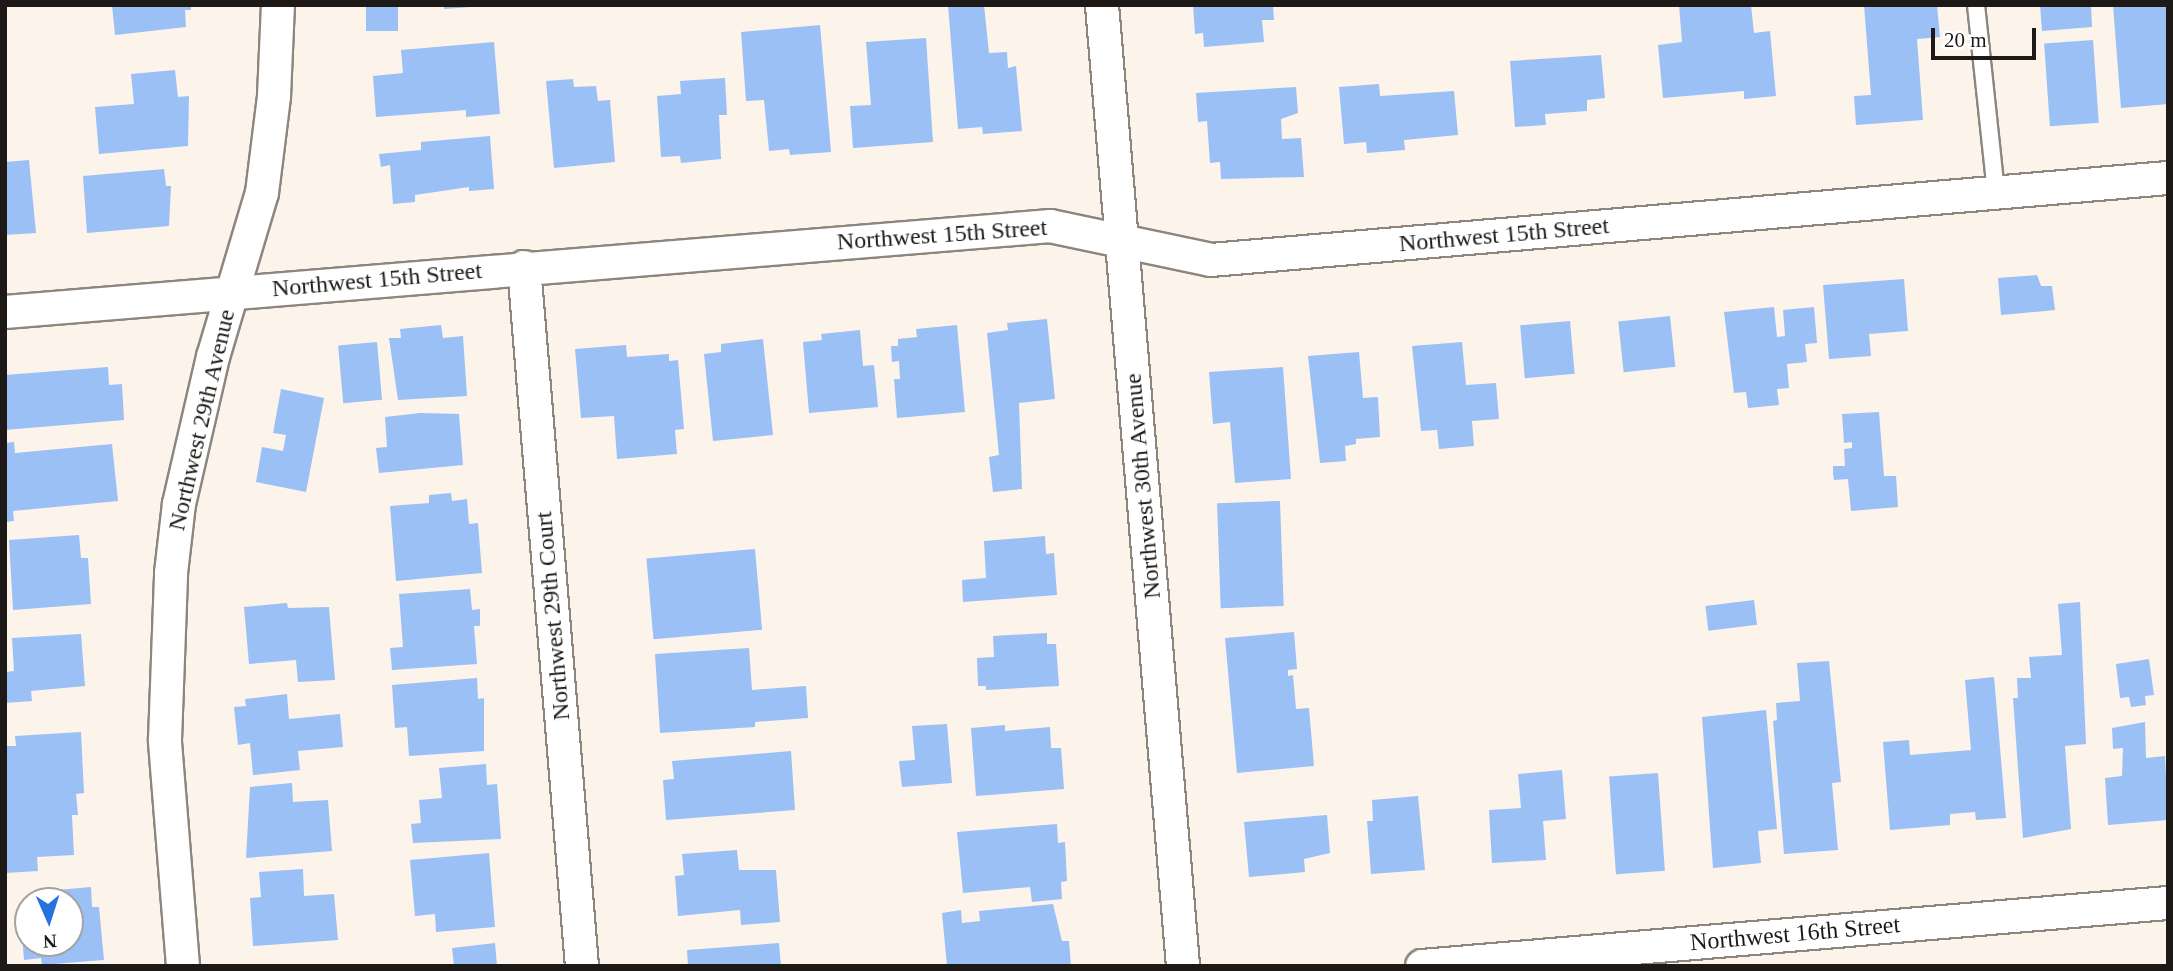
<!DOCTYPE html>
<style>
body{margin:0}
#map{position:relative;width:2173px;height:971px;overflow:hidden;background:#fcf3eb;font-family:"Times New Roman",serif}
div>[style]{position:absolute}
.building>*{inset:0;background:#9bc0f6;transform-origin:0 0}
.roads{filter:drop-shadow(2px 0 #8d857e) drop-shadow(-2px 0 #8d857e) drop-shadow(0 2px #8d857e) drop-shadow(0 -2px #8d857e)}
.service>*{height:16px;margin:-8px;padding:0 8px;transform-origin:8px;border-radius:8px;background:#fff}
.minor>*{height:32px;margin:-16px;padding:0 16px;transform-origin:16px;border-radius:16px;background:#fff}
span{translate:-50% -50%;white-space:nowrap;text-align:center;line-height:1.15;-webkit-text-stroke:5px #fff;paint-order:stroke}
.street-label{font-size:24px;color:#1c1916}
.frame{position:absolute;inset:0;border:7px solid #1c1916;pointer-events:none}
.north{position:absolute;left:14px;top:887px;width:70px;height:70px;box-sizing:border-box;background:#fff;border:2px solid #a4a3a2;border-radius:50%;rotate:177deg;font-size:19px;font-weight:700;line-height:28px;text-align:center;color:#1c1916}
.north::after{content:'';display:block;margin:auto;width:24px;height:32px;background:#2672de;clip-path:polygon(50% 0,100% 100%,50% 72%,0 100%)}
.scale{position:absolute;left:1931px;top:28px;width:105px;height:32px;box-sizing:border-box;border:4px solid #1c1916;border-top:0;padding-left:9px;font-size:21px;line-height:24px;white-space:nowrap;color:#1c1916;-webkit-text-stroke:5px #fff;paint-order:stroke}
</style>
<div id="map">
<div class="building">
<i style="clip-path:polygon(112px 5px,191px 5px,191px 10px,185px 10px,186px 27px,115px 35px)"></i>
<i style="left:366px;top:5px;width:32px;height:26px"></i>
<i style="clip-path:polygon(444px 5px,471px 5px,471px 7px,444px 9px)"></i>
<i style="clip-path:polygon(948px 5px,984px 5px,989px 53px,1007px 52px,1008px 68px,1016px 66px,1022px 131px,983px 134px,982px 127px,958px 129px)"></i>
<i style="clip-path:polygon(1193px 5px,1273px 5px,1274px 20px,1262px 20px,1264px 42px,1204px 47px,1203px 33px,1195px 34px)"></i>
<i style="clip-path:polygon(1679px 5px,1751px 5px,1754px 33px,1770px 31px,1776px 96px,1744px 99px,1744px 91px,1663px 98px,1658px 45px,1682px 42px)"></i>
<i style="clip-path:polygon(1864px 5px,1937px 5px,1940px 37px,1917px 39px,1923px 120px,1856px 125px,1854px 96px,1871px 95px)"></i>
<i style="clip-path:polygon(2040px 5px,2091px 5px,2092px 27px,2042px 31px)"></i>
<i style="clip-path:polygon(2113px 5px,2168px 5px,2168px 104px,2121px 108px)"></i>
<i style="clip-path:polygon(820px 25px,831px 152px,790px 155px,789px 149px,769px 151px,764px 100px,746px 101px,741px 32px)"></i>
<i style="clip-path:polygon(926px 38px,933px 142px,853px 148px,850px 106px,871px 105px,866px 42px)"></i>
<i style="left:2093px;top:40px;width:83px;height:49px;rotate:86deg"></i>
<i style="clip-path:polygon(494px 42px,500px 114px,466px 117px,466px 110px,376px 117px,373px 76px,403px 73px,401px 50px)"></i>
<i style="clip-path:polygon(1601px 55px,1605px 98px,1587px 100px,1587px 111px,1545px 114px,1546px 125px,1515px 127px,1510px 61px)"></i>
<i style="clip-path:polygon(175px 70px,178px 97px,189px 96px,188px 146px,99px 154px,95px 107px,134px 104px,131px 74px)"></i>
<i style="clip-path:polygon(725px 78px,727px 115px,719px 115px,721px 159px,681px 163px,680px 156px,661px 157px,657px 96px,681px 94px,680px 81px)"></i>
<i style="clip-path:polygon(573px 79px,574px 87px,596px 86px,598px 101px,610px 100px,615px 162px,554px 168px,546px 81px)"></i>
<i style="clip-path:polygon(1379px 84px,1380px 96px,1454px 91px,1458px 135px,1404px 140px,1405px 150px,1367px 153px,1366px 142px,1344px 144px,1339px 87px)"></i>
<i style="clip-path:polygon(1296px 87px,1298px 113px,1281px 119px,1282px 139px,1301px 138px,1304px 177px,1221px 179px,1220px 162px,1210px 163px,1207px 121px,1198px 122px,1196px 93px)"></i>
<i style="clip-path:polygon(490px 136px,494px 189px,469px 191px,469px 187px,415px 195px,415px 202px,393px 204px,390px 165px,381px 167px,379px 154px,421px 150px,421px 142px)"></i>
<i style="clip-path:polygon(29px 160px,36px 233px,5px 235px,5px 162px)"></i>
<i style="clip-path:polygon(164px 169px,166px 186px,171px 186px,169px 226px,87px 233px,83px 176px)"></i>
<i style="clip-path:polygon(2037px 275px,2041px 286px,2052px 286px,2055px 310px,2001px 315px,1998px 278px)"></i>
<i style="clip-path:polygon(1904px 279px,1908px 331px,1869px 334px,1871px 356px,1829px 359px,1823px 285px)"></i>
<i style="clip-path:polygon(1774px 307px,1777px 337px,1785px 336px,1783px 310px,1814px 307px,1817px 343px,1805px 344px,1807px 362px,1787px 364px,1789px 388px,1777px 389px,1779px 405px,1748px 408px,1746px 392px,1734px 393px,1724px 312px)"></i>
<i style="left:1670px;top:316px;width:51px;height:52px;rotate:84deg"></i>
<i style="clip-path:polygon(1047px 319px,1055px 399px,1019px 403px,1022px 489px,993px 492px,989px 457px,999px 455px,987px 333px,1008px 330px,1007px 323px)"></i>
<i style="left:1570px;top:321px;width:53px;height:50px;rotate:85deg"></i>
<i style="clip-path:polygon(441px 325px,443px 338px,463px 336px,467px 396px,398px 400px,389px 338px,401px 338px,400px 329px)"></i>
<i style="clip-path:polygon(957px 325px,965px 412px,897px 418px,894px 379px,900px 379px,899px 361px,892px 362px,891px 346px,898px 346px,898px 339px,917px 337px,916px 329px)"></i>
<i style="clip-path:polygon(860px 330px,863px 366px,874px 365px,878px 407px,809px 413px,803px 342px,822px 340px,821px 334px)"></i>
<i style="clip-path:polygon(763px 339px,773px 435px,713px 441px,704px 354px,721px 352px,721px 344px)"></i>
<i style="left:377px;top:342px;width:58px;height:39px;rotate:85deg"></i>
<i style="clip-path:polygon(1462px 342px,1466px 385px,1496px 383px,1499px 419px,1472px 421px,1474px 446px,1439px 449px,1437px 430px,1421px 431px,1412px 346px)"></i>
<i style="clip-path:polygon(626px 345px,627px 357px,669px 354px,669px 361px,678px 360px,684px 429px,675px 430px,677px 454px,617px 459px,614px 416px,581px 418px,575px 349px)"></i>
<i style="clip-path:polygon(1359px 352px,1363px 398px,1378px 397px,1380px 437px,1356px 439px,1356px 444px,1345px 446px,1346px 461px,1320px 463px,1308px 356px)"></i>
<i style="clip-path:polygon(108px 367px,109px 385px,122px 384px,124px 420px,5px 430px,5px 375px)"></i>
<i style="clip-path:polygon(1283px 367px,1291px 479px,1235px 483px,1230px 422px,1213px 424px,1209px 372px)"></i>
<i style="clip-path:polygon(281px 389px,324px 398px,306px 492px,256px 482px,262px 447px,283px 451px,286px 435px,273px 433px)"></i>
<i style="clip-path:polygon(1879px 412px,1884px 476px,1896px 476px,1898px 507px,1851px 511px,1848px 479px,1834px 480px,1833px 473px,1833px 466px,1845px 466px,1844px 449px,1852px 448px,1852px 442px,1844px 443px,1842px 414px)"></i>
<i style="clip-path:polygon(420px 413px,459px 414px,463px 465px,379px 473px,376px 448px,387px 447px,385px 417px)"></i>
<i style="clip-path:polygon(14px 442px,15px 453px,112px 444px,118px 501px,13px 511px,14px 521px,5px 522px,5px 443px)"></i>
<i style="clip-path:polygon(451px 493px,452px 501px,467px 499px,469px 524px,478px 523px,482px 573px,396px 581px,390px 506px,429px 503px,429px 495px)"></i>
<i style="left:1280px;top:501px;width:105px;height:63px;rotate:88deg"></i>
<i style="clip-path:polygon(79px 535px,81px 558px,88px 558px,91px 604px,13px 610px,9px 540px)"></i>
<i style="clip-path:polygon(1045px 536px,1046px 554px,1054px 553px,1057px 595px,963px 602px,962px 580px,986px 578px,984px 541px)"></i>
<i style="left:755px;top:549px;width:81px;height:109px;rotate:85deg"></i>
<i style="clip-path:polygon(470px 589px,472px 610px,480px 609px,480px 626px,474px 626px,477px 664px,392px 670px,390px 648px,403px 647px,399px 594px)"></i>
<i style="left:1754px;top:600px;width:25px;height:49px;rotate:83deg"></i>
<i style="clip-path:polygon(2080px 602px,2086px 744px,2065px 746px,2071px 829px,2023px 838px,2013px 698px,2018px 698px,2017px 678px,2031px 678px,2029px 657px,2062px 655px,2058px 604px)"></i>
<i style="clip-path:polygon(287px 603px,288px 608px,329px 607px,335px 680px,298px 682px,296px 660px,249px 664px,244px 607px)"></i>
<i style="clip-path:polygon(1294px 632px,1297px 669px,1288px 670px,1288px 676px,1293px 675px,1296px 709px,1309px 708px,1314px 766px,1237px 773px,1225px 638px)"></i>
<i style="clip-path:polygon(1047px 633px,1047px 644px,1056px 644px,1059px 686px,986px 690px,986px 686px,978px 686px,977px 658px,994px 657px,993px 636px)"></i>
<i style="clip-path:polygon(81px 634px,85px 686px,31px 691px,32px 701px,5px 703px,5px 672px,14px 671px,12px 638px)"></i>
<i style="clip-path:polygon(749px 648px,752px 690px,806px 686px,808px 718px,755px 722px,755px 727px,660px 733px,655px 654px)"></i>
<i style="clip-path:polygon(2149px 659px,2154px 695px,2145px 696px,2146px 705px,2131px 707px,2129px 697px,2120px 698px,2116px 664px)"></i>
<i style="clip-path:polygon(1829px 661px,1841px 782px,1832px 783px,1838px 850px,1784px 854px,1773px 721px,1777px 720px,1776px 703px,1800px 701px,1797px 663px)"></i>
<i style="clip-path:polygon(1994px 677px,2006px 818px,1976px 820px,1975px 812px,1950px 814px,1950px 825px,1890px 830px,1883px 742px,1909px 740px,1910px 755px,1971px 750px,1965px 680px)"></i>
<i style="clip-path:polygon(477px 678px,478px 699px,484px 698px,484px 751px,409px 756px,407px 727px,395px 728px,392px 685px)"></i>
<i style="clip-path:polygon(287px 694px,289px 719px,340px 714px,343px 747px,298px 751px,300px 770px,253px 775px,250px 743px,238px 745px,234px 707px,246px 706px,245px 699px)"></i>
<i style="clip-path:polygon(1766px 710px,1777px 829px,1758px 831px,1761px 863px,1713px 868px,1702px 717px)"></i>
<i style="clip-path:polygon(2145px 722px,2146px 758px,2165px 756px,2168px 820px,2108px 825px,2105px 778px,2122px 776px,2123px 748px,2113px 749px,2112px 728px)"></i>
<i style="clip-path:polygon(947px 724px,952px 783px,902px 787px,899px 761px,915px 760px,912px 726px)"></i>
<i style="clip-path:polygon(1005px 725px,1005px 731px,1050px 727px,1051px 748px,1061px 748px,1064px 789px,976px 796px,971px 728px)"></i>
<i style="clip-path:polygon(81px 732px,84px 793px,76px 794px,78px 815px,72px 815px,74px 855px,37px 857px,38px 871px,5px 873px,5px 746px,16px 746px,15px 736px)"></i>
<i style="clip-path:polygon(791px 751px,795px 810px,666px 820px,663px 780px,674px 779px,672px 761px)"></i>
<i style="clip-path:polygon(486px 764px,487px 785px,497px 784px,501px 839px,413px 843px,411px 824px,421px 823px,419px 800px,442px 798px,439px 768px)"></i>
<i style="clip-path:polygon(1562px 770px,1566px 819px,1543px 821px,1546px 860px,1492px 863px,1489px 810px,1521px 808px,1518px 774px)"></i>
<i style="left:1658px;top:773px;width:98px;height:49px;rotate:86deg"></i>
<i style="clip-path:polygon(292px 783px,293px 802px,328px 800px,332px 851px,246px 858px,250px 787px)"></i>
<i style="clip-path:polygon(1418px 796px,1425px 870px,1371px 874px,1367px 821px,1373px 821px,1372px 800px)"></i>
<i style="clip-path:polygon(1327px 815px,1330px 853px,1304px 859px,1305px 872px,1249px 877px,1244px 822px)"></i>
<i style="clip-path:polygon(1057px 824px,1058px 843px,1065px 842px,1067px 881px,1061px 882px,1062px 899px,1032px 902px,1030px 887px,963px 893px,957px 832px)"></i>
<i style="clip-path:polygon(737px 850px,739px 870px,776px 870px,780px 922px,741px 925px,740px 910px,678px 916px,675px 876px,684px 875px,682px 854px)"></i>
<i style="clip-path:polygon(489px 853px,495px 927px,436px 932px,435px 914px,415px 916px,410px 860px)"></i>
<i style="clip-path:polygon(303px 869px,304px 896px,334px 894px,338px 940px,253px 946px,250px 898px,261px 897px,259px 872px)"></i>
<i style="clip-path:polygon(91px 887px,92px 907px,99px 907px,104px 960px,42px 965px,41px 958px,24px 960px,20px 911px,28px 910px,28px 943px,70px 943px,70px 901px,35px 901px,34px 892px)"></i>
<i style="clip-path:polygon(1053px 904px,1062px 941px,1069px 941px,1071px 966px,947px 966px,942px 913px,961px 910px,962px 923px,980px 921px,979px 911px)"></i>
<i style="clip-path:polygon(495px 943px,497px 966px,454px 966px,452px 948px)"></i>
<i style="clip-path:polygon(779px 943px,781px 966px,688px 966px,687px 950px)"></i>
</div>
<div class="roads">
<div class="service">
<i style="left:1976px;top:5px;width:188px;rotate:83.9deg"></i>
</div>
<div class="minor">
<i style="left:1102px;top:5px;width:964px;rotate:85.18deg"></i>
<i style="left:524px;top:267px;width:701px;rotate:85.26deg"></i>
<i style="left:5px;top:312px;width:1049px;rotate:-4.7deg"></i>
<i style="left:1050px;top:226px;width:165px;rotate:11.9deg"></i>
<i style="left:1211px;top:260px;width:961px;rotate:-4.9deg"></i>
<i style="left:183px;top:966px;width:227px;rotate:-94.6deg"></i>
<i style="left:165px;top:740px;width:167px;rotate:-87.9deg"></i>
<i style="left:171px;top:573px;width:69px;rotate:-83.4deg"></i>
<i style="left:179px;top:504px;width:151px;rotate:-77deg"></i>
<i style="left:213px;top:357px;width:171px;rotate:-73.4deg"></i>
<i style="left:262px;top:193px;width:98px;rotate:-82.9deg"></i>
<i style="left:274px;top:96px;width:91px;rotate:-87.5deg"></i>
<i style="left:1422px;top:966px;width:749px;rotate:-4.83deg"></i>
</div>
</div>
<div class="street-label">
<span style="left:942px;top:235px;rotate:-4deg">Northwest 15th Street</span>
<span style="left:1504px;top:235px;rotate:-5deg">Northwest 15th Street</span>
<span style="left:377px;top:280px;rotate:-5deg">Northwest 15th Street</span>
<span style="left:202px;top:420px;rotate:-77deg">Northwest 29th Avenue</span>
<span style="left:1143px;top:486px;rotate:-95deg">Northwest 30th Avenue</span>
<span style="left:553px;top:616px;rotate:-95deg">Northwest 29th Court</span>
<span style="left:1795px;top:934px;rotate:-5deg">Northwest 16th Street</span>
</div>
<div class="frame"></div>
<div class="north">N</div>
<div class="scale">20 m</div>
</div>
